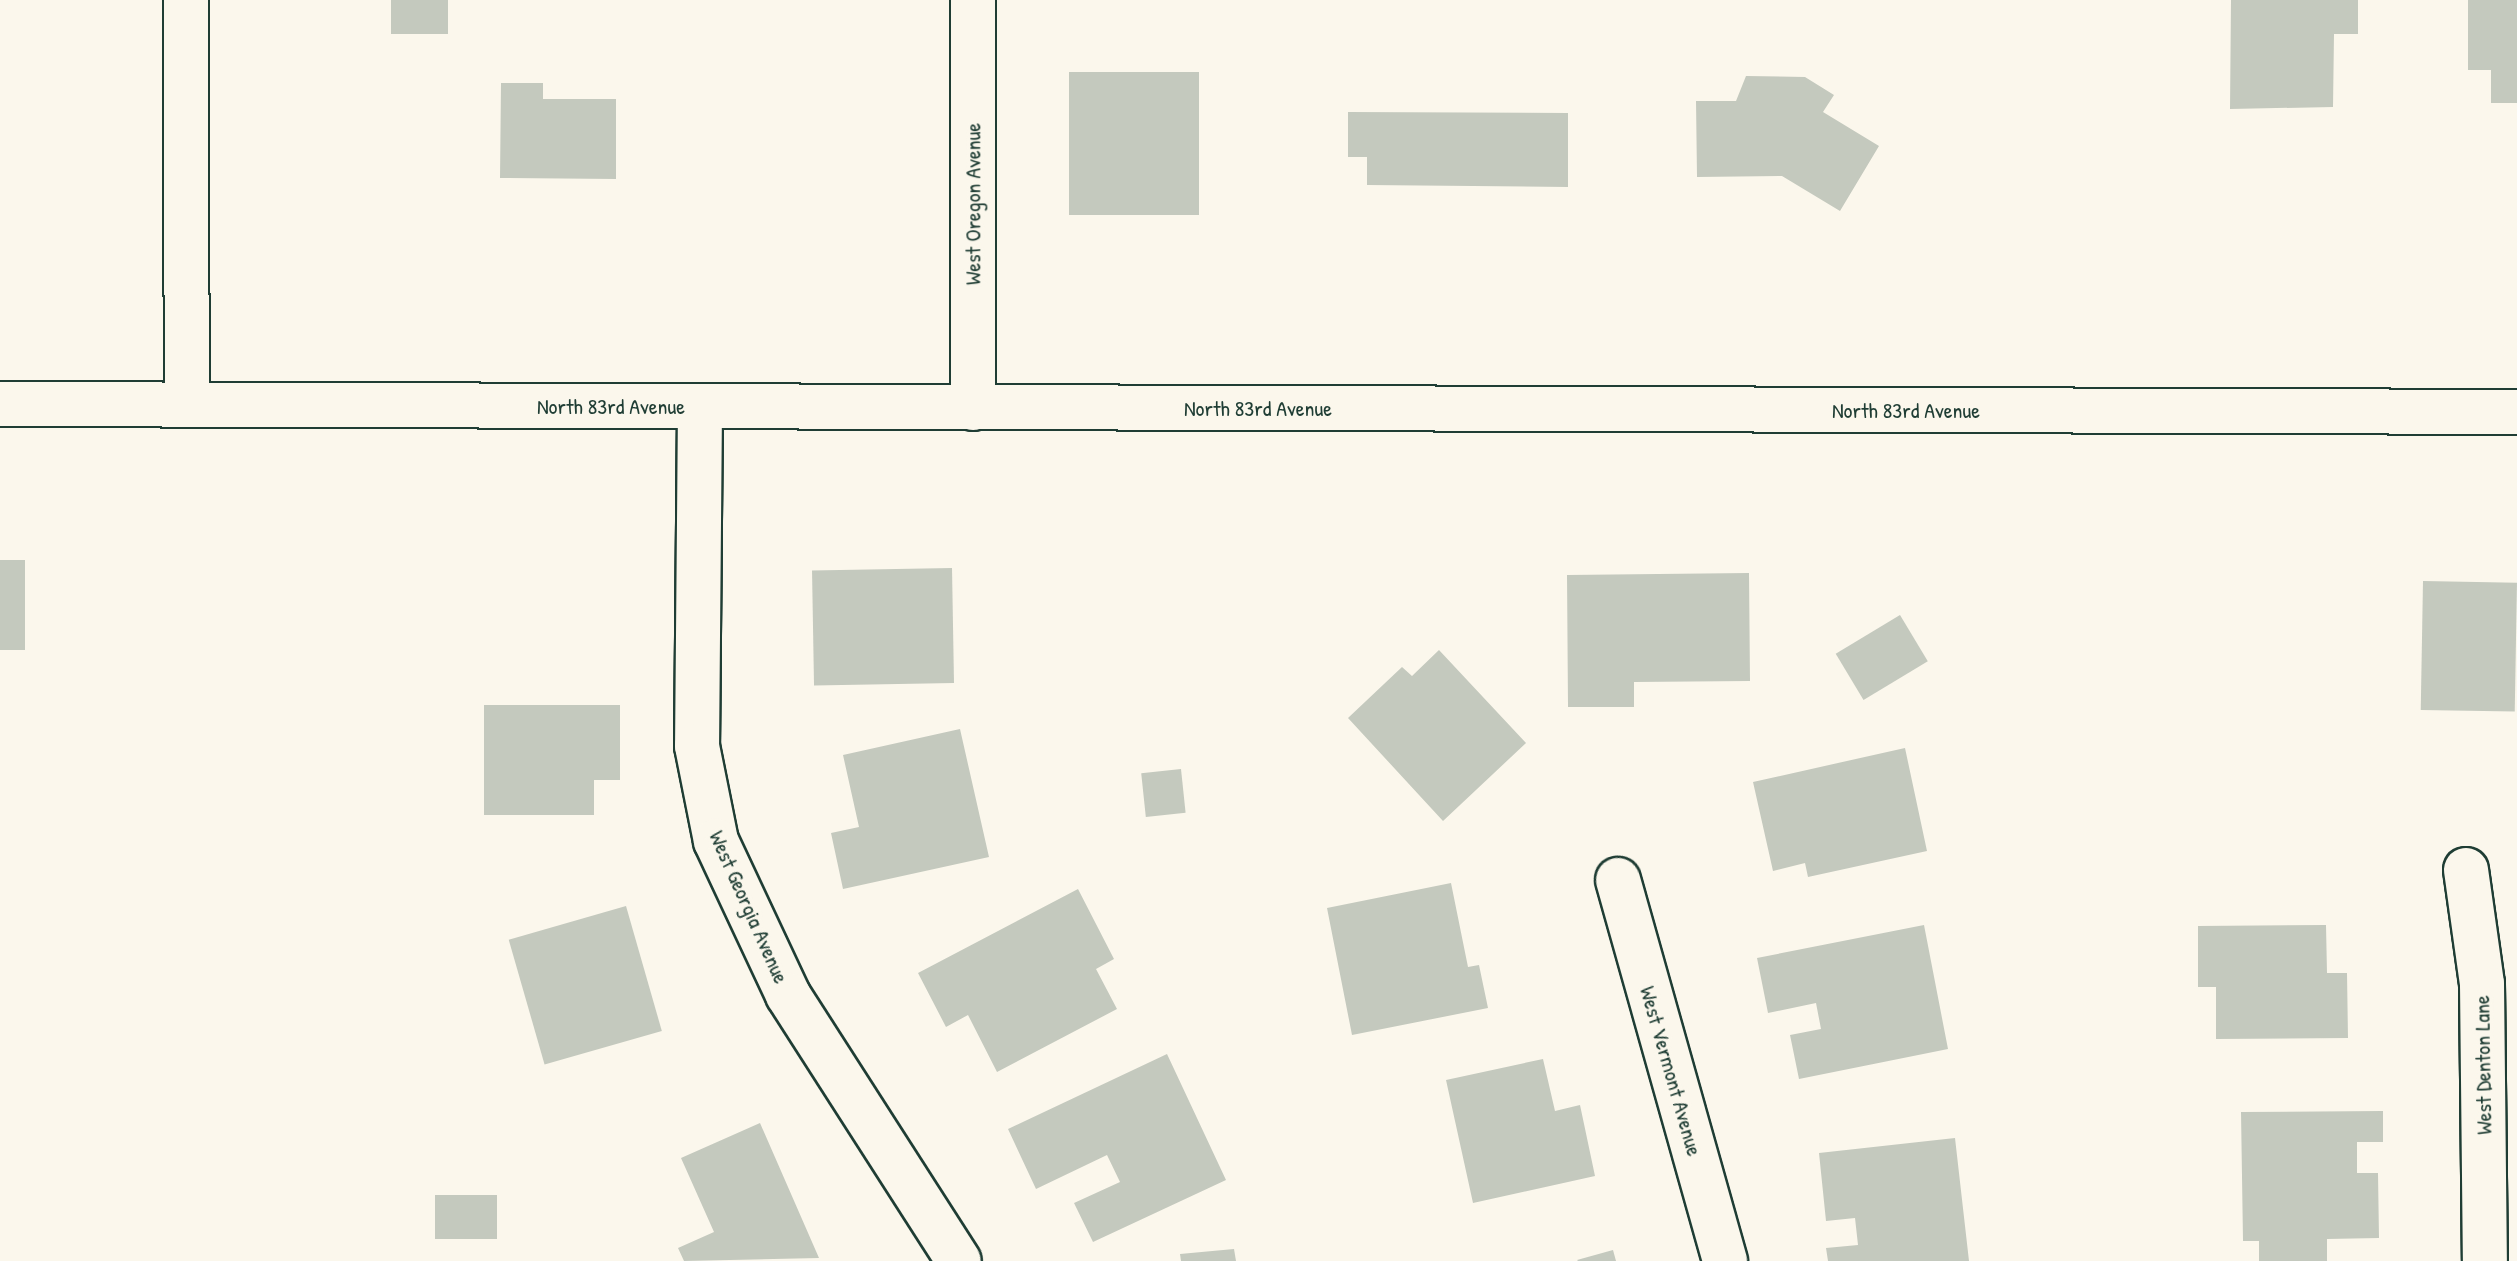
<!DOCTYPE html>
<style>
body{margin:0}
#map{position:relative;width:2517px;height:1261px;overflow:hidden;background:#fbf7ec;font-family:"Patrick Hand",sans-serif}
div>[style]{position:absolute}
.building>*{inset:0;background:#c4c9be;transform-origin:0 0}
.roads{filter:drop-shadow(2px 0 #1f3d34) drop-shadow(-2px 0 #1f3d34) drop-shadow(0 2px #1f3d34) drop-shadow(0 -2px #1f3d34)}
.minor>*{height:44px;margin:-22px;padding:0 22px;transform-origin:22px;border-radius:22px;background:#fbf7ec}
.major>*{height:44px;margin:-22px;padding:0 22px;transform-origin:22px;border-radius:22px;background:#fbf7ec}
span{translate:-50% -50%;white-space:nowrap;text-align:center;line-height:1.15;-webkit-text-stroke:7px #fbf7ec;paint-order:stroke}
.street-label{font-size:22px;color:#1f3d34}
</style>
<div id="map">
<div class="building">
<i style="left:391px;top:0;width:57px;height:34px"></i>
<i style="clip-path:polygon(2231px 0,2358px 0,2358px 34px,2334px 34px,2333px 107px,2230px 109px)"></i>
<i style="clip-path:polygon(2468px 0,2517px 0,2517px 103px,2491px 103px,2491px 70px,2468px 70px)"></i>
<i style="left:1069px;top:72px;width:130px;height:143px"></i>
<i style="clip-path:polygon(1746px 76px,1805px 77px,1834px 95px,1823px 112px,1879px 146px,1840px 211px,1782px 176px,1697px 177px,1696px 101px,1736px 101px)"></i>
<i style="clip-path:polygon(501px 83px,543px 83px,543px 99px,616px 99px,616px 179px,500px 178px)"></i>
<i style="clip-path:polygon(1348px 112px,1568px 113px,1568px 187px,1367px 185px,1367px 157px,1348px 157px)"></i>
<i style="left:0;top:560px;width:25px;height:90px"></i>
<i style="left:952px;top:568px;width:115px;height:140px;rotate:89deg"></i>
<i style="clip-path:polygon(1749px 573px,1750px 681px,1634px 682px,1634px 707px,1568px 707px,1567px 575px)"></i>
<i style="left:2423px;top:581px;width:94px;height:129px;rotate:1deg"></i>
<i style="left:1900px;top:615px;width:54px;height:75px;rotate:59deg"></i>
<i style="clip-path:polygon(1439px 650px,1526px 743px,1443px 821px,1348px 718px,1402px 667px,1412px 676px)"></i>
<i style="clip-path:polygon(484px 705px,620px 705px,620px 780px,594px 780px,594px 815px,484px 815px)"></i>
<i style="clip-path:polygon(960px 729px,989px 857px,843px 889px,831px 833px,859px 827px,843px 755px)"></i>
<i style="clip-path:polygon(1905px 748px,1927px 851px,1808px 877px,1805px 863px,1773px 871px,1753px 782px)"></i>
<i style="left:1181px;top:769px;width:44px;height:40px;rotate:84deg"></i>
<i style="clip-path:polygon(1451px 883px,1468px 967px,1479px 965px,1488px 1008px,1352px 1035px,1327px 908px)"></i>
<i style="clip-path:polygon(1078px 889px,1114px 959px,1096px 969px,1117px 1009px,997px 1072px,968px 1015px,946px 1027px,918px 973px)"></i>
<i style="left:626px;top:906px;width:130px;height:122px;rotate:74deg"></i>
<i style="clip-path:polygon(1924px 925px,1948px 1049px,1799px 1079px,1790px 1035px,1821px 1029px,1816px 1003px,1768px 1013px,1757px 958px)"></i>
<i style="clip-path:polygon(2326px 925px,2327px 973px,2347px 973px,2348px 1038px,2216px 1039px,2216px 987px,2198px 987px,2198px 926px)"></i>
<i style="clip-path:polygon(1167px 1054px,1226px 1180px,1093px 1242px,1074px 1203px,1120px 1182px,1107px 1155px,1036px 1189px,1008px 1129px)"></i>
<i style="clip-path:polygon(1543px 1059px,1555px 1111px,1580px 1105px,1595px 1176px,1473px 1203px,1446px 1080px)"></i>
<i style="clip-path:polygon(2383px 1111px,2383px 1142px,2357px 1142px,2357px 1173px,2378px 1173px,2379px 1238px,2327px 1239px,2327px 1261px,2259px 1261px,2259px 1241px,2243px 1241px,2241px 1112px)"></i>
<i style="clip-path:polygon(760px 1123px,819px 1258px,684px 1261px,678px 1248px,714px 1232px,681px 1158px)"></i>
<i style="clip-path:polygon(1955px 1138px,1969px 1261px,1828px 1261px,1826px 1248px,1858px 1245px,1855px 1218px,1826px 1221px,1819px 1153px)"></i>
<i style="left:435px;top:1195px;width:62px;height:44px"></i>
<i style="clip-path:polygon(1234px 1249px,1236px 1261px,1181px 1261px,1180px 1254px)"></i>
<i style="clip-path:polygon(1613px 1250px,1616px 1261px,1578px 1261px,1577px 1260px)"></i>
</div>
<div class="roads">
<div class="minor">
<i style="left:186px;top:0;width:405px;rotate:89.9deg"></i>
<i style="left:973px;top:0;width:408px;rotate:90deg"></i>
<i style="left:700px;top:407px;width:339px;rotate:90.5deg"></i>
<i style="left:697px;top:746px;width:97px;rotate:78.7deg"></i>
<i style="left:716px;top:841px;width:170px;rotate:64.9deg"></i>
<i style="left:788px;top:995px;width:316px;rotate:57.3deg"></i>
<i style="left:2466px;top:870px;width:115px;rotate:82deg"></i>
<i style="left:2482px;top:984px;width:277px;rotate:89.4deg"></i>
<i style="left:1618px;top:880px;width:396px;rotate:74.3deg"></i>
</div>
<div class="major">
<i style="left:0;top:404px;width:2517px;rotate:0.18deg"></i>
</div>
</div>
<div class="street-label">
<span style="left:973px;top:204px;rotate:-90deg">West Oregon Avenue</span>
<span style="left:611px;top:407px">North 83rd Avenue</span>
<span style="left:1258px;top:409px">North 83rd Avenue</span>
<span style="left:1906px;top:411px">North 83rd Avenue</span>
<span style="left:749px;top:907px;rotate:66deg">West Georgia Avenue</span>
<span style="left:2483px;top:1065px;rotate:-91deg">West Denton Lane</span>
<span style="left:1671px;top:1071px;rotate:74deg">West Vermont Avenue</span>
</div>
</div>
